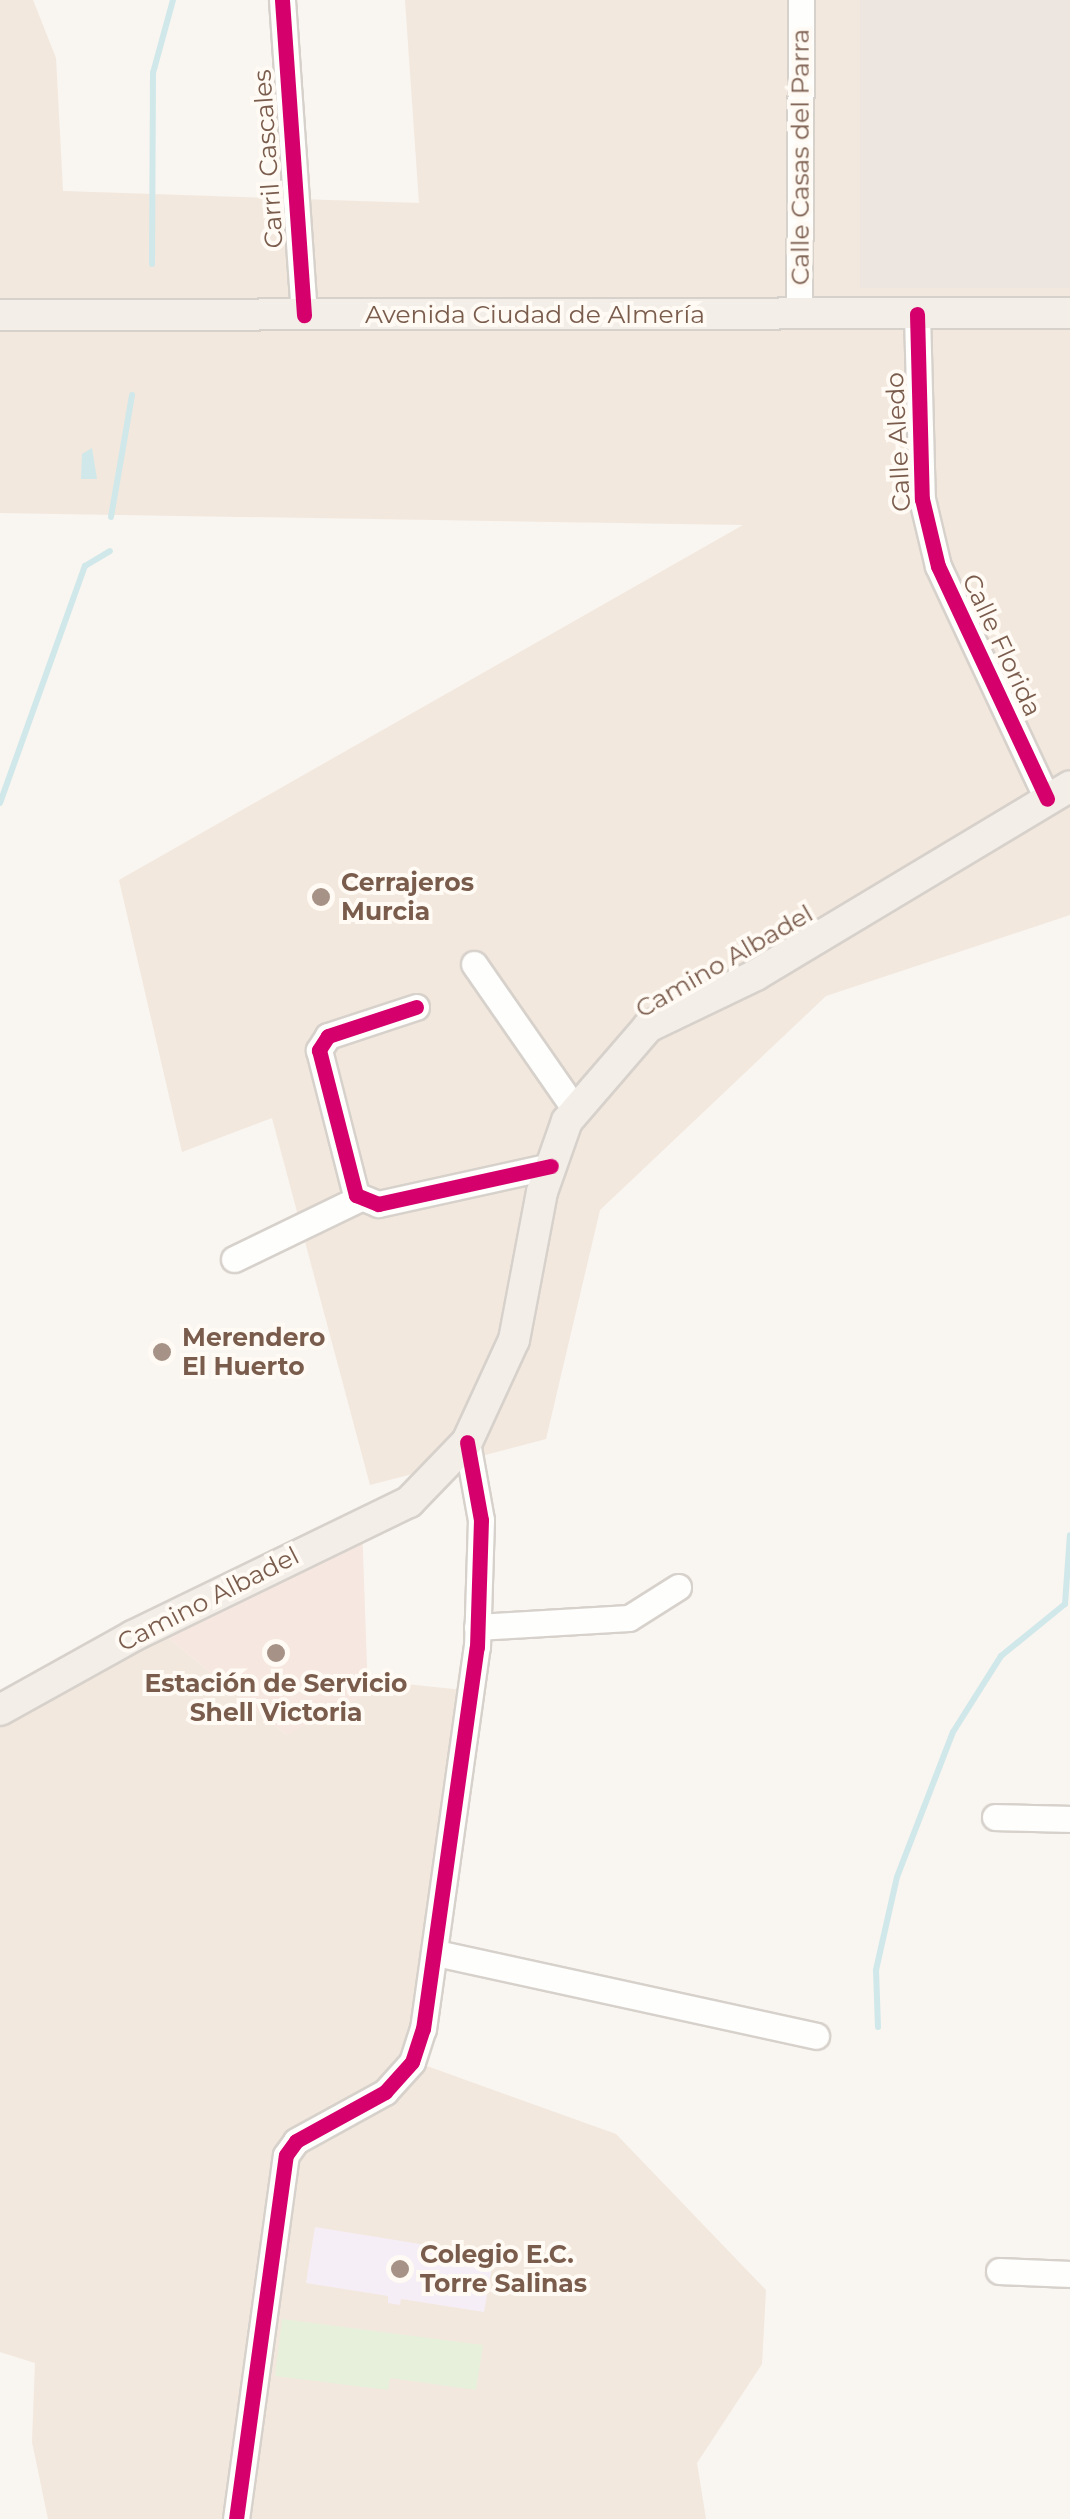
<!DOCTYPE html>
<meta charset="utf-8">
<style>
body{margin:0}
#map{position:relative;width:1070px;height:2519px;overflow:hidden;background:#f9f5f0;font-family:Montserrat,sans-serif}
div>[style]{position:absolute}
.residential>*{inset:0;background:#f2e8de}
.commercial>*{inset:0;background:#f6e8e1}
.industrial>*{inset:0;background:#ede5e0;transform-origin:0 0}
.education>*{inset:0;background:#f6eef6}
.green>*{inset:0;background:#e7f0db}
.water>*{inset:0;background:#d0e8ea}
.stream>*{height:6px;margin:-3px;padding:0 3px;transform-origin:3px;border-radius:3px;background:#d0e8ea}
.roads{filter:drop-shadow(2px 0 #d7d1cb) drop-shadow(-2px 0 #d7d1cb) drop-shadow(0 2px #d7d1cb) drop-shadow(0 -2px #d7d1cb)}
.minor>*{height:25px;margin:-12.5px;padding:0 12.5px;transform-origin:12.5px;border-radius:12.5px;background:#fefefd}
.major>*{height:30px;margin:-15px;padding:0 15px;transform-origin:15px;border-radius:15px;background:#f3eee8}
.cycleway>*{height:15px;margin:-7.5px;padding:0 7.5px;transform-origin:7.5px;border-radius:7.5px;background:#d6006c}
.dots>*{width:28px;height:28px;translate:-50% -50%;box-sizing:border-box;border:5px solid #fffaf3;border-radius:50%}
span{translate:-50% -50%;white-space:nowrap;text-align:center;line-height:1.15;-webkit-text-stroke:8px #fffaf3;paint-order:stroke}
.street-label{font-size:25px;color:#7a5c4d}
.poi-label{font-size:25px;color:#7a5c4d;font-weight:700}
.left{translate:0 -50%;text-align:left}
</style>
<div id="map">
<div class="residential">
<i style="clip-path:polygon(0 0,33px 0,56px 58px,63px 191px,419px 203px,405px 0,1070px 0,1070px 915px,826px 996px,600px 1210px,546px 1439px,370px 1485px,272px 1118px,182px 1152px,119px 880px,743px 525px,0 513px)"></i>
<i style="clip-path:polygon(154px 1626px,286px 1735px,367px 1680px,473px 1691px,413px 2061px,616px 2134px,766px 2290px,762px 2364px,697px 2463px,706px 2519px,48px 2519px,32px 2442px,35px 2363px,0 2352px,0 1712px)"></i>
</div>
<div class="commercial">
<i style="clip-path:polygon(362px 1524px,368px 1694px,286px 1735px,154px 1626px)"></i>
</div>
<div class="industrial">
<i style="left:860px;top:0;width:210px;height:288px"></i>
</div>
<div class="education">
<i style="clip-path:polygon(315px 2227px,494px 2256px,484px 2312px,401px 2299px,400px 2305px,388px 2303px,388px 2296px,306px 2283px)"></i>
</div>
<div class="green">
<i style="clip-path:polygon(282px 2319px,483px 2345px,476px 2390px,390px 2378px,388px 2390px,275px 2376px)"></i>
</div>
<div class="water">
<i style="clip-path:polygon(92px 448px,97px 479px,81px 479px,82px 454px)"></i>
</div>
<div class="stream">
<i style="left:152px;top:264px;width:191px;rotate:-89.7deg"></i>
<i style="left:153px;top:73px;width:76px;rotate:-74.7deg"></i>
<i style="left:111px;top:517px;width:124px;rotate:-80.2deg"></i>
<i style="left:0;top:803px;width:252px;rotate:-70.3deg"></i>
<i style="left:85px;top:566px;width:29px;rotate:-31deg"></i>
<i style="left:878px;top:2027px;width:57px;rotate:-92deg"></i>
<i style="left:876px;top:1970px;width:95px;rotate:-77.3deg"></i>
<i style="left:897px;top:1877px;width:155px;rotate:-68.9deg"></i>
<i style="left:953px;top:1732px;width:90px;rotate:-57.7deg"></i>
<i style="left:1001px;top:1656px;width:82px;rotate:-39.1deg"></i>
<i style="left:1065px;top:1604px;width:69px;rotate:-85.9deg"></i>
</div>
<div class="roads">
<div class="minor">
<i style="left:282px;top:0;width:316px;rotate:86deg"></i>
<i style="left:799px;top:314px;width:314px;rotate:-89.6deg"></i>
<i style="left:917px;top:314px;width:185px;rotate:88.5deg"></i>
<i style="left:922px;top:499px;width:69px;rotate:76.6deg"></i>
<i style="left:938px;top:566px;width:257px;rotate:64.9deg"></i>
<i style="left:474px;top:964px;width:179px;rotate:55.2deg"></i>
<i style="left:416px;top:1007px;width:93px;rotate:161.8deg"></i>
<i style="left:328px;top:1036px;width:17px;rotate:123deg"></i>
<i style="left:319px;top:1050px;width:150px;rotate:75.7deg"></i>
<i style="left:356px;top:1195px;width:24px;rotate:22deg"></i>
<i style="left:378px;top:1204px;width:177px;rotate:-12.4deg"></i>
<i style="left:234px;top:1259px;width:140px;rotate:-25.8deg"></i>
<i style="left:477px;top:1627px;width:152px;rotate:-3.4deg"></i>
<i style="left:629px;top:1618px;width:58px;rotate:-32.3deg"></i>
<i style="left:995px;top:1817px;width:75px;rotate:1.5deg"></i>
<i style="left:436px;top:1953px;width:389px;rotate:12.3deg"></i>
<i style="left:999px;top:2271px;width:71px;rotate:2.4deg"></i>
<i style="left:236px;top:2519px;width:367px;rotate:-82.2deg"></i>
<i style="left:286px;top:2155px;width:17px;rotate:-54deg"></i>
<i style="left:296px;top:2141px;width:102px;rotate:-28.8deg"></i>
<i style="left:385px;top:2092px;width:40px;rotate:-48deg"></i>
<i style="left:412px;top:2062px;width:35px;rotate:-72deg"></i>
<i style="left:423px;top:2029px;width:386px;rotate:-82deg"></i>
<i style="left:477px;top:1647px;width:127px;rotate:-88.2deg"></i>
<i style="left:481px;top:1520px;width:79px;rotate:-100.2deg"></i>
</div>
<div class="major">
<i style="left:0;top:315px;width:1070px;rotate:-0.11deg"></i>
<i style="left:0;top:1710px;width:152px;rotate:-29.1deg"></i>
<i style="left:133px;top:1636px;width:307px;rotate:-25.9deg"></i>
<i style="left:409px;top:1502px;width:83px;rotate:-46deg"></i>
<i style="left:467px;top:1442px;width:112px;rotate:-65.3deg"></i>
<i style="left:514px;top:1340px;width:151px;rotate:-79.3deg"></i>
<i style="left:542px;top:1192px;width:75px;rotate:-70.6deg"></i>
<i style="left:567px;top:1121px;width:124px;rotate:-49.2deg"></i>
<i style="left:648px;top:1027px;width:120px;rotate:-25.7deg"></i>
<i style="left:756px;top:975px;width:366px;rotate:-31deg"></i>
</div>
</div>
<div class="cycleway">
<i style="left:282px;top:0;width:316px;rotate:86deg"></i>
<i style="left:917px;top:314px;width:185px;rotate:88.5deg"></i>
<i style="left:922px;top:499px;width:69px;rotate:76.6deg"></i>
<i style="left:938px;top:566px;width:257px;rotate:64.9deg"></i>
<i style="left:416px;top:1007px;width:93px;rotate:161.8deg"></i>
<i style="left:328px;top:1036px;width:17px;rotate:123deg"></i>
<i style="left:319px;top:1050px;width:150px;rotate:75.7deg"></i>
<i style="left:356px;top:1195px;width:24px;rotate:22deg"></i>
<i style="left:378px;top:1204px;width:177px;rotate:-12.4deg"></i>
<i style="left:236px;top:2519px;width:367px;rotate:-82.2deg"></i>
<i style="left:286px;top:2155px;width:17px;rotate:-54deg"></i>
<i style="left:296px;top:2141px;width:102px;rotate:-28.8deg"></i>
<i style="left:385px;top:2092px;width:40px;rotate:-48deg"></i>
<i style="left:412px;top:2062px;width:35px;rotate:-72deg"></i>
<i style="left:423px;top:2029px;width:386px;rotate:-82deg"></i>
<i style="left:477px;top:1647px;width:127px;rotate:-88.2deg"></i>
<i style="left:481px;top:1520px;width:79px;rotate:-100.2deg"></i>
</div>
<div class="dots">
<i style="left:321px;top:897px;background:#a69286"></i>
<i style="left:162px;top:1352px;background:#a69286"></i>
<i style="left:276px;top:1653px;background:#a69286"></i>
<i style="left:400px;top:2269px;background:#a69286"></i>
</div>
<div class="street-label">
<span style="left:800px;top:157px;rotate:-90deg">Calle Casas del Parra</span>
<span style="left:268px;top:159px;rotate:-94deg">Carril Cascales</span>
<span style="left:535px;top:314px">Avenida Ciudad de Almería</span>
<span style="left:898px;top:442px;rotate:-93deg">Calle Aledo</span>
<span style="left:1002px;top:645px;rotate:65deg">Calle Florida</span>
<span style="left:724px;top:961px;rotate:-30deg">Camino Albadel</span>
<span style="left:208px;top:1599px;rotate:-27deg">Camino Albadel</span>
</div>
<div class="poi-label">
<span class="left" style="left:341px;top:897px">Cerrajeros<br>Murcia</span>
<span class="left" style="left:182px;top:1352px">Merendero<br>El Huerto</span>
<span style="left:276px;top:1698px">Estación de Servicio<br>Shell Victoria</span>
<span class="left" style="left:420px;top:2269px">Colegio E.C.<br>Torre Salinas</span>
</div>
</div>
